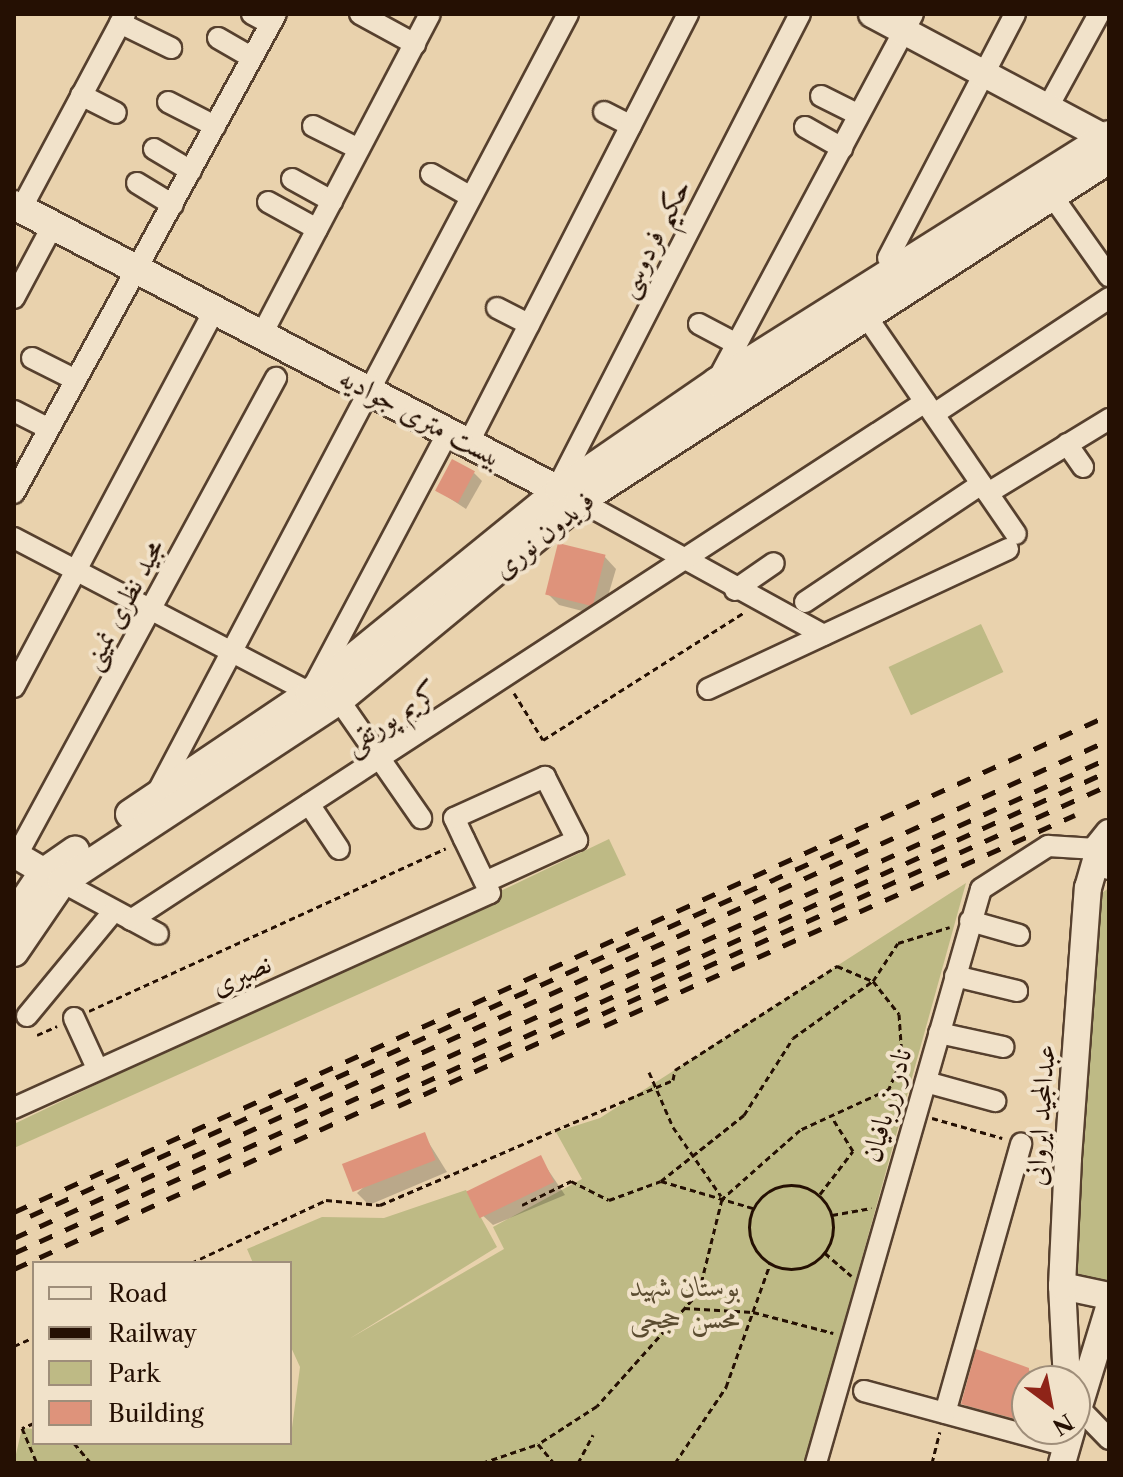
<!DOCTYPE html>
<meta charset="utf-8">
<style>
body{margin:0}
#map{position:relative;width:1123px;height:1477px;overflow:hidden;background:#e9d2ad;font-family:"Libre Caslon Text",Amiri,serif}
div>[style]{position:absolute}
.green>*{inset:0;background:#beba85;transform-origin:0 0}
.shadow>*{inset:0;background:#0003}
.building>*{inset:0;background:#de937b;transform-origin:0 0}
.path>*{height:3px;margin-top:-1.5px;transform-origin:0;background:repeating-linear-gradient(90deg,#251003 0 6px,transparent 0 10px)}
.path>.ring{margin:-1.5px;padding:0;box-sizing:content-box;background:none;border:3px solid #251003;border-radius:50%}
.roads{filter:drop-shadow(2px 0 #56402e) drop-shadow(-2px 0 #56402e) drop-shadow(0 2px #56402e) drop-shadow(0 -2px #56402e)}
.minor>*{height:20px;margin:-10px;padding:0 10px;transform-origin:10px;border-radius:10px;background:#f1e2ca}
.tertiary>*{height:26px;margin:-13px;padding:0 13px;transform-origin:13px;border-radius:13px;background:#f1e2ca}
.secondary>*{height:28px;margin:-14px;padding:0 14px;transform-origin:14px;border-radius:14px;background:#f1e2ca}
.rail>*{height:5px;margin-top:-2.5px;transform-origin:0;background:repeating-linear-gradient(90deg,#251003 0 14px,transparent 0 28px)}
span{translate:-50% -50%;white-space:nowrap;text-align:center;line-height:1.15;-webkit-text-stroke:8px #f1e2ca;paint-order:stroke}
.street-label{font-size:28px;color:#251003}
.park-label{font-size:28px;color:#5b4c30;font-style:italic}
.frame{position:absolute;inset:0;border:16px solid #251003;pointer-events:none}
.legend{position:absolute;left:32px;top:1261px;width:260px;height:184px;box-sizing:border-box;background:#f1e2ca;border:2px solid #9f8e7a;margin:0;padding:10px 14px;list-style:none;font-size:24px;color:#251003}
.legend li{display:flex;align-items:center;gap:16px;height:40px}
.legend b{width:40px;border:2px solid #9f8e7a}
.north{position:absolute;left:1011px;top:1365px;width:80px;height:80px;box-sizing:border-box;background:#f1e2ca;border:2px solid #9f8e7a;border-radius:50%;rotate:148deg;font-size:22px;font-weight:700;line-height:32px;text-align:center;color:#251003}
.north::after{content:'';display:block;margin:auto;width:28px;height:36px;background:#8f2418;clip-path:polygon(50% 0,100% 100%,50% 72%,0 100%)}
</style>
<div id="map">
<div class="green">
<i style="left:981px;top:624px;width:53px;height:102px;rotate:65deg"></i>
<i style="clip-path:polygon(609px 839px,626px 875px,14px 1148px,14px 1124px)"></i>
<i style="clip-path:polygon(966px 883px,805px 1463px,14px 1463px,22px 1428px,34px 1429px,34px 1443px,290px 1443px,300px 1367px,290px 1345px,290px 1263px,253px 1263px,247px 1249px,322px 1217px,384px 1218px,466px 1190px,497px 1247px,349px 1339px,504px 1249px,493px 1227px,582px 1179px,556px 1132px,600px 1118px)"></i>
<i style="clip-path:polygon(1109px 888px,1109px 1273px,1106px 1283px,1075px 1274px,1093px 899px)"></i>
</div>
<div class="shadow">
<i style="clip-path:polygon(474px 473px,482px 481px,466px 509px,437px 490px)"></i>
<i style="clip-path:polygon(604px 556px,616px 569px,602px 616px,559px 605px,547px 593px)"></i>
<i style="clip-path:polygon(424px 1135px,447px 1172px,369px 1205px,357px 1193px)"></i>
<i style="clip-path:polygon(540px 1158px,565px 1195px,493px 1225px,480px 1213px)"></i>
<i style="clip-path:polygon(1028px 1369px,1039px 1381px,1027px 1381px,1027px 1429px,975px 1415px,963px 1403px)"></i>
</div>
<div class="building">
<i style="left:452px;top:459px;width:26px;height:36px;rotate:28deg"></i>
<i style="left:558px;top:543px;width:49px;height:53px;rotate:14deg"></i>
<i style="left:425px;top:1132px;width:30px;height:89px;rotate:69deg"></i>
<i style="left:541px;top:1155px;width:30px;height:83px;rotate:64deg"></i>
<i style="clip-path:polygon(976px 1349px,1029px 1368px,1027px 1422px,961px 1404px)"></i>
</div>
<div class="path">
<i style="left:514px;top:693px;width:55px;rotate:58.3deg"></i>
<i style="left:543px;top:740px;width:237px;rotate:-32.4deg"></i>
<i style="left:89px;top:1011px;width:392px;rotate:-24.5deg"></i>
<i style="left:37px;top:1035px;width:22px;rotate:-24deg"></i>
<i style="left:649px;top:1072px;width:60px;rotate:66.4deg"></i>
<i style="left:673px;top:1127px;width:84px;rotate:55.2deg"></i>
<i style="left:932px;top:1118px;width:73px;rotate:15.9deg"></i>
<i style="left:661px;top:1181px;width:106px;rotate:-38.5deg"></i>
<i style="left:744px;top:1115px;width:91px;rotate:-57.5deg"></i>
<i style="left:793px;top:1038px;width:98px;rotate:-35.5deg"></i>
<i style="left:873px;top:981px;width:45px;rotate:-56.7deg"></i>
<i style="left:898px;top:943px;width:54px;rotate:-17.1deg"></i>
<i class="ring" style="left:749px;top:1185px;width:81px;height:81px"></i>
<i style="left:820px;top:1194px;width:54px;rotate:-52.5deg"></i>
<i style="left:853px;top:1151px;width:38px;rotate:-122deg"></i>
<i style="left:522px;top:1205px;width:55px;rotate:-26.1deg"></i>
<i style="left:571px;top:1181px;width:42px;rotate:26.6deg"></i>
<i style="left:609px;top:1200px;width:55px;rotate:-20.1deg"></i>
<i style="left:661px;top:1181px;width:96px;rotate:16.4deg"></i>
<i style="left:832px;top:1215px;width:40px;rotate:-10deg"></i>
<i style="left:825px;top:1253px;width:35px;rotate:41deg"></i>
<i style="left:191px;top:1263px;width:149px;rotate:-25deg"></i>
<i style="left:326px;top:1200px;width:54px;rotate:5.3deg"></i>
<i style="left:380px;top:1205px;width:319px;rotate:-23.1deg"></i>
<i style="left:673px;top:1080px;width:10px;rotate:-79deg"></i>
<i style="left:675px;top:1070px;width:193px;rotate:-32.7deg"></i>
<i style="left:837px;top:966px;width:39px;rotate:23deg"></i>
<i style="left:873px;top:981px;width:42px;rotate:51.8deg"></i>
<i style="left:899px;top:1014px;width:44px;rotate:86.1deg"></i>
<i style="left:902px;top:1058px;width:34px;rotate:113deg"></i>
<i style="left:889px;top:1089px;width:98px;rotate:155.3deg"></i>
<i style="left:800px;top:1130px;width:104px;rotate:138.5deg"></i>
<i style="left:722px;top:1199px;width:96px;rotate:103.9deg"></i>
<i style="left:699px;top:1292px;width:153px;rotate:131.8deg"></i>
<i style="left:597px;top:1406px;width:70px;rotate:147.2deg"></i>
<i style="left:684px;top:1308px;width:69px;rotate:3.3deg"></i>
<i style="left:753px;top:1312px;width:83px;rotate:14.7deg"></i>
<i style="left:14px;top:1346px;width:22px;rotate:-24deg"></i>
<i style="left:34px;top:1423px;width:13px;rotate:157deg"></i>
<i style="left:22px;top:1428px;width:38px;rotate:67deg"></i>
<i style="left:74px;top:1443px;width:26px;rotate:50deg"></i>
<i style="left:482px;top:1463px;width:59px;rotate:-18.7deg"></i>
<i style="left:538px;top:1444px;width:25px;rotate:50deg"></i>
<i style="left:578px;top:1463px;width:32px;rotate:-62deg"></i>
<i style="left:675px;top:1463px;width:92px;rotate:-56.1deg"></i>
<i style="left:726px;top:1387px;width:131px;rotate:-70.3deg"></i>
<i style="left:932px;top:1463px;width:32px;rotate:-76deg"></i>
</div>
<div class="roads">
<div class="minor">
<i style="left:252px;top:14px;width:21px;rotate:28deg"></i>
<i style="left:360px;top:14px;width:63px;rotate:28.6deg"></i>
<i style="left:120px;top:23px;width:57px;rotate:26.1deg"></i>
<i style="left:218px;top:38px;width:39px;rotate:30deg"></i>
<i style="left:81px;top:95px;width:39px;rotate:27deg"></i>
<i style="left:821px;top:96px;width:42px;rotate:26.6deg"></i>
<i style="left:168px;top:102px;width:53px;rotate:27.1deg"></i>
<i style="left:1048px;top:107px;width:106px;rotate:-61.3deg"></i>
<i style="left:604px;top:112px;width:30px;rotate:27deg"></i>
<i style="left:313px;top:126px;width:51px;rotate:26.6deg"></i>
<i style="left:805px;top:127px;width:43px;rotate:29.6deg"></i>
<i style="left:154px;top:149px;width:43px;rotate:30.7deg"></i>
<i style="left:431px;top:174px;width:46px;rotate:29.9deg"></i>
<i style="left:292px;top:179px;width:46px;rotate:28.8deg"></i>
<i style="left:137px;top:183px;width:42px;rotate:31.4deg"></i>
<i style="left:1053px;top:197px;width:97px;rotate:54.7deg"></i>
<i style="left:268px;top:202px;width:56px;rotate:28.9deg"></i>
<i style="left:21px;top:209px;width:221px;rotate:-61.9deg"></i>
<i style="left:888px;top:258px;width:275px;rotate:-62.5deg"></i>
<i style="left:14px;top:298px;width:83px;rotate:-61.9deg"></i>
<i style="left:497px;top:308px;width:36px;rotate:27deg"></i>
<i style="left:864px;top:313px;width:268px;rotate:55.5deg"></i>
<i style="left:699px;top:324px;width:43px;rotate:27.8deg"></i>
<i style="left:262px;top:334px;width:361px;rotate:-62.3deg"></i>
<i style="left:32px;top:358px;width:49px;rotate:26.6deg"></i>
<i style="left:717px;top:381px;width:416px;rotate:-61.9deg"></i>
<i style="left:14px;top:411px;width:39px;rotate:27deg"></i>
<i style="left:934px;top:414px;width:210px;rotate:-33.5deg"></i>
<i style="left:469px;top:442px;width:481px;rotate:-62.9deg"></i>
<i style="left:1067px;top:444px;width:28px;rotate:55deg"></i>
<i style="left:557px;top:488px;width:533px;rotate:-62.86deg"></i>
<i style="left:14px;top:493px;width:546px;rotate:-61.32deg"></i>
<i style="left:988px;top:493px;width:142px;rotate:-31.4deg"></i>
<i style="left:580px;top:501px;width:278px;rotate:28.8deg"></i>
<i style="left:14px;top:538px;width:334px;rotate:27.6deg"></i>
<i style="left:310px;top:693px;width:297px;rotate:-62.1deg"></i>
<i style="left:735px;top:590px;width:47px;rotate:-34.7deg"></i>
<i style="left:805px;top:602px;width:212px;rotate:-33.8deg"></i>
<i style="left:14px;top:687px;width:428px;rotate:-62deg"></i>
<i style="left:708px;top:689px;width:331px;rotate:-25deg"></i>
<i style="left:339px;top:700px;width:144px;rotate:55.2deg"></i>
<i style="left:156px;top:795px;width:883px;rotate:-62.19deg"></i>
<i style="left:309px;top:804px;width:54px;rotate:56.3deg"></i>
<i style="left:17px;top:855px;width:543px;rotate:-61.5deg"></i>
<i style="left:62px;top:882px;width:109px;rotate:28.4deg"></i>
<i style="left:131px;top:920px;width:948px;rotate:-33.12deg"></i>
<i style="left:970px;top:921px;width:51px;rotate:15.9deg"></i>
<i style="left:955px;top:976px;width:64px;rotate:13.6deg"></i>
<i style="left:27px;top:1016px;width:136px;rotate:-50.4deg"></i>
<i style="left:74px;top:1018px;width:55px;rotate:65.3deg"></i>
<i style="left:939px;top:1033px;width:66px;rotate:12.2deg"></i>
<i style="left:926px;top:1082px;width:72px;rotate:15.4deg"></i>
<i style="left:14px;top:1108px;width:522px;rotate:-24.31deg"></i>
<i style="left:490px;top:893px;width:60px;rotate:-115.7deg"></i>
<i style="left:464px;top:839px;width:23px;rotate:-115deg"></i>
<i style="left:454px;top:818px;width:100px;rotate:-24.3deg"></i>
<i style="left:545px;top:777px;width:71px;rotate:63.1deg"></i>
<i style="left:577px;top:840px;width:101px;rotate:155.5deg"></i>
<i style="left:864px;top:1391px;width:210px;rotate:15.2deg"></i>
<i style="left:1079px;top:1408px;width:43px;rotate:45.9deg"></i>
<i style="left:945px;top:1413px;width:280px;rotate:-74.2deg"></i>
<i style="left:816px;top:1463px;width:597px;rotate:-73.96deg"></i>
<i style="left:981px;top:889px;width:80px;rotate:-32.7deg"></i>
<i style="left:1048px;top:846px;width:48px;rotate:3.6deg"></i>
</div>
<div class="tertiary">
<i style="left:872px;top:14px;width:268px;rotate:28deg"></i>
<i style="left:1109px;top:833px;width:21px;rotate:129deg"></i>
<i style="left:1096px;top:849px;width:21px;rotate:53deg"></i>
<i style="left:14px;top:854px;width:56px;rotate:30.3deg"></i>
<i style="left:1062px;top:1286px;width:48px;rotate:12deg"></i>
<i style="left:1067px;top:1381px;width:95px;rotate:-93deg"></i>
<i style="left:1062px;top:1286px;width:128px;rotate:-87.3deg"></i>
<i style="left:1068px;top:1158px;width:271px;rotate:-85.8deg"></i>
<i style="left:1088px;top:888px;width:33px;rotate:-74deg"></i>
<i style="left:1075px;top:1419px;width:116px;rotate:-73deg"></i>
<i style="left:1062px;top:1463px;width:35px;rotate:-74deg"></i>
</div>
<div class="secondary">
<i style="left:14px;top:205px;width:633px;rotate:27.66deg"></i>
<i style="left:130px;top:814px;width:217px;rotate:-33.9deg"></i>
<i style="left:310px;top:693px;width:322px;rotate:-39.1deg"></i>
<i style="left:560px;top:490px;width:191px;rotate:-34.5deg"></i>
<i style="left:717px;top:382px;width:463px;rotate:-32.2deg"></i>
<i style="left:14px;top:916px;width:52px;rotate:-56deg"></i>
<i style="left:43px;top:873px;width:39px;rotate:-35deg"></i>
<i style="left:14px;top:952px;width:85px;rotate:-55.6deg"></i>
<i style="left:62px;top:882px;width:331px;rotate:-33.3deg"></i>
<i style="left:339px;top:700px;width:313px;rotate:-39.5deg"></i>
<i style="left:580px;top:501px;width:630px;rotate:-32.88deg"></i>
</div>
</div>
<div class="rail">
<i style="left:604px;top:1026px;width:516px;rotate:-24.13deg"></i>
<i style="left:398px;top:1106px;width:780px;rotate:-24.3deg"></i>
<i style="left:14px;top:1212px;width:1203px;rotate:-24.41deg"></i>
<i style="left:30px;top:1216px;width:912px;rotate:-24.35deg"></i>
<i style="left:14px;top:1238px;width:1203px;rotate:-24.46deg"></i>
<i style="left:14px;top:1253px;width:1202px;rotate:-24.33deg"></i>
<i style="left:14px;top:1269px;width:1203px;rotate:-24.46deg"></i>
</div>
<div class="street-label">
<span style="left:653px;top:238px;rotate:-63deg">حکیم فردوسی</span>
<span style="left:421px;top:417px;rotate:28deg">بیست متری جوادیه</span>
<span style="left:543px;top:534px;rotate:-39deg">فریدون نوری</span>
<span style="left:122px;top:604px;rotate:-62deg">مجید نظری نمینی</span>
<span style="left:391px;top:717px;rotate:-33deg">کریم پورتقی</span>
<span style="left:241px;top:974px;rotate:-24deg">نصیری</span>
<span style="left:886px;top:1105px;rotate:-74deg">نادر زربافیان</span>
<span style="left:1040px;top:1115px;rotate:-86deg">عبدالمجید ایروانی</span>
</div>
<div class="park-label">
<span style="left:685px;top:1302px">بوستان شهید<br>محسن حججی</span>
</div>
<div class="frame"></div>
<ul class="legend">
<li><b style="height:10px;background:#f1e2ca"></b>Road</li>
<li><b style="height:10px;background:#251003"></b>Railway</li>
<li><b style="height:22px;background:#beba85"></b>Park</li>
<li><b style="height:22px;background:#de937b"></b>Building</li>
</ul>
<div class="north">N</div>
</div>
